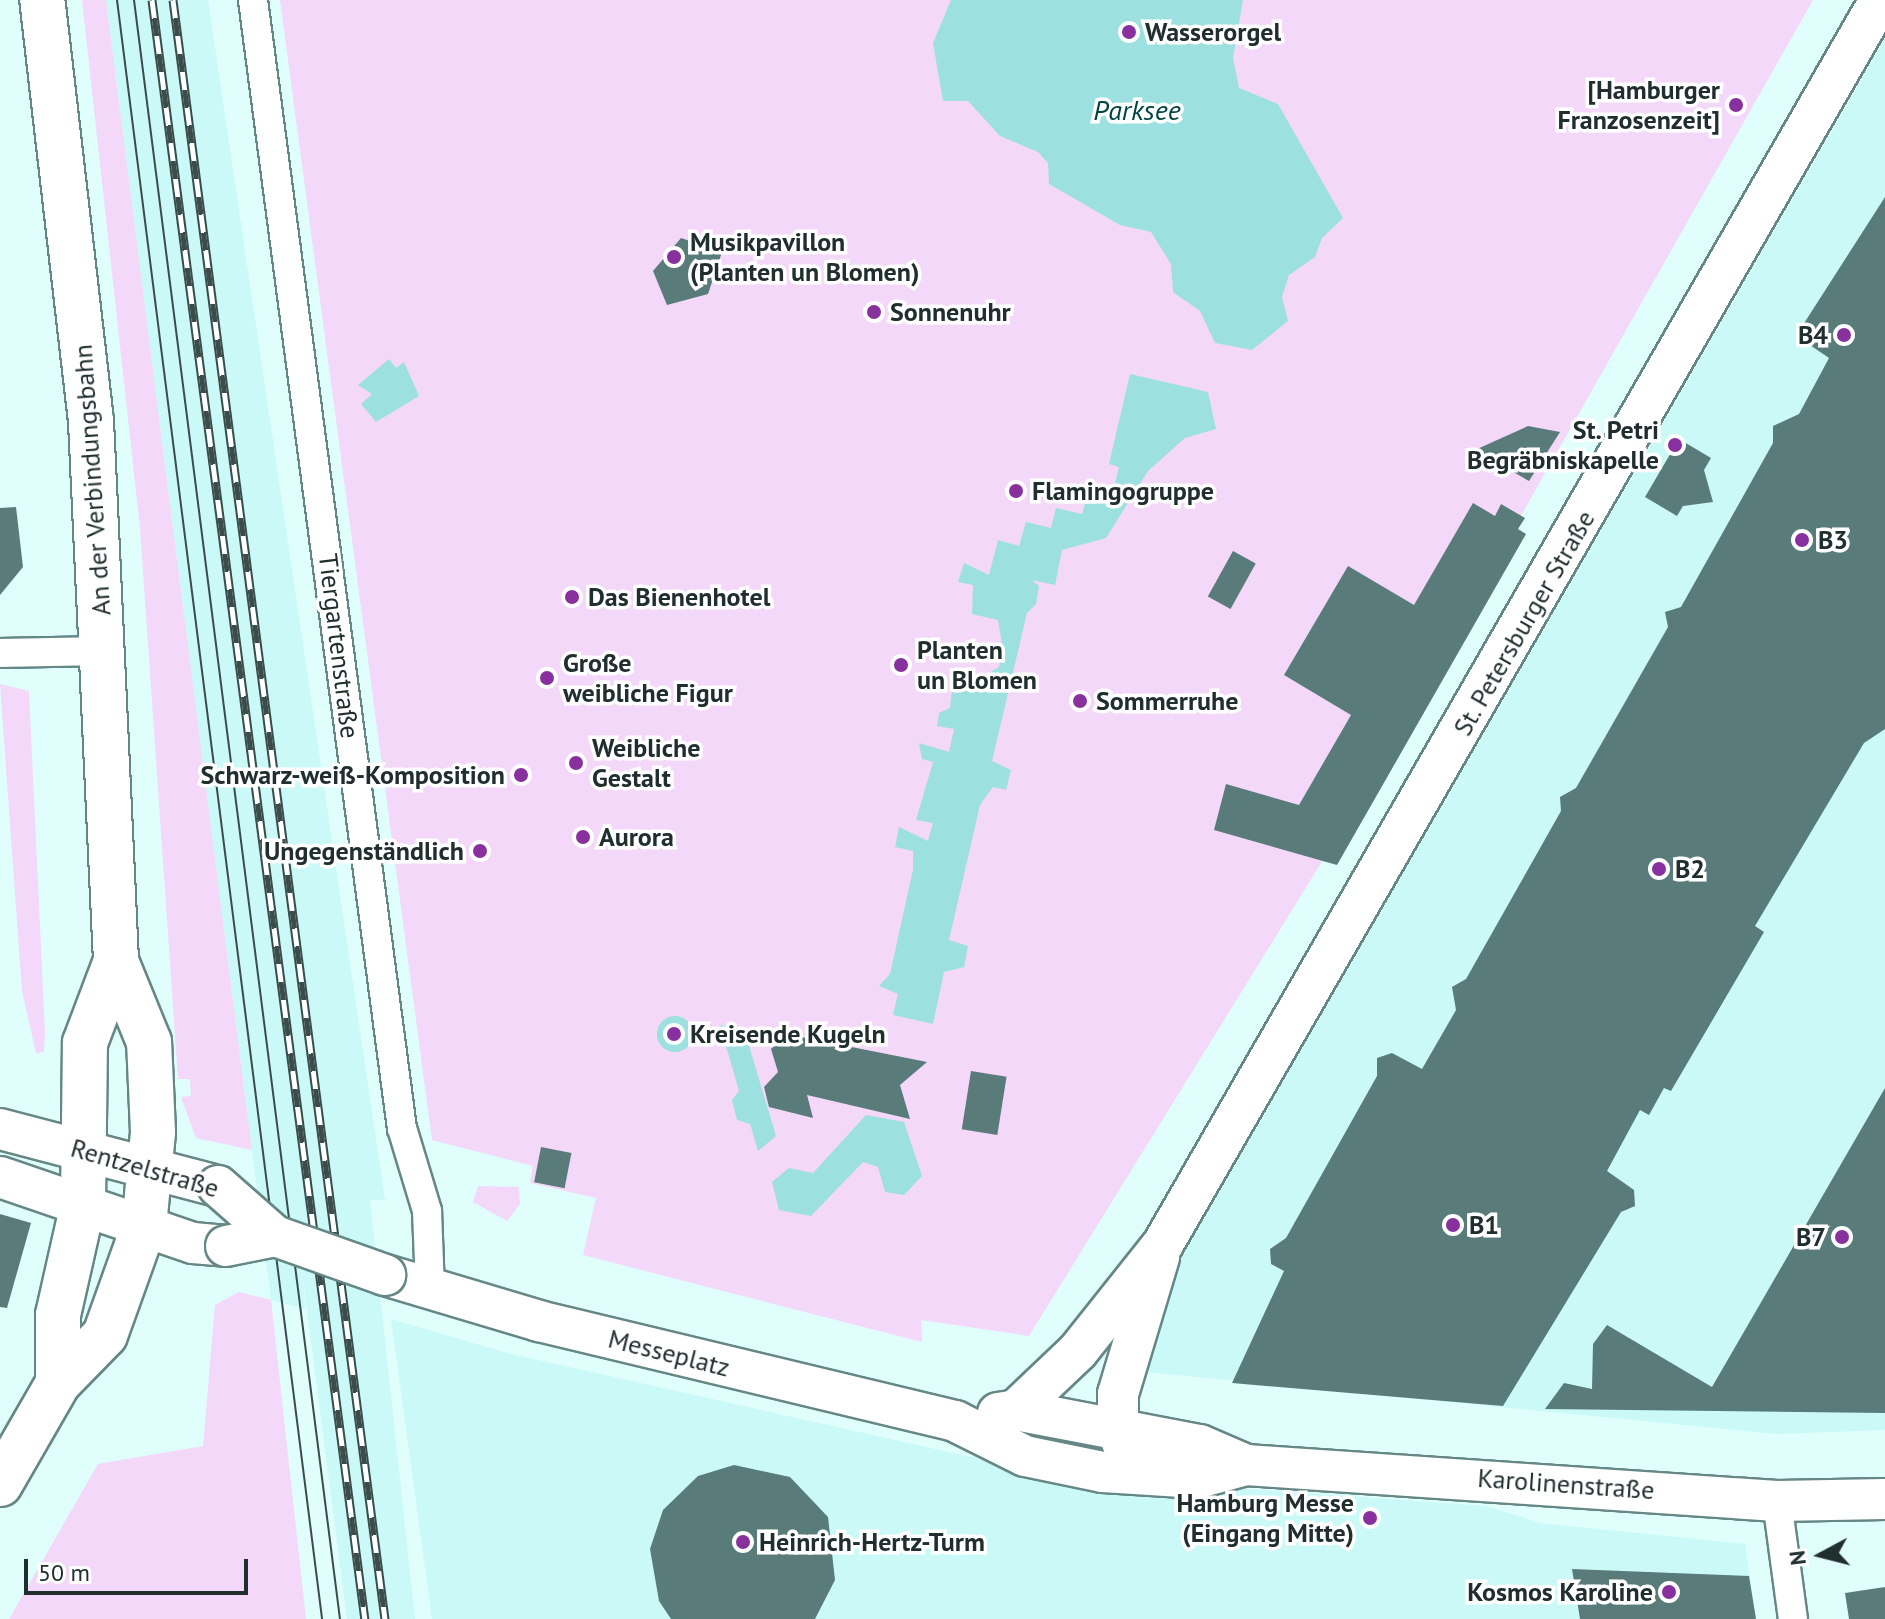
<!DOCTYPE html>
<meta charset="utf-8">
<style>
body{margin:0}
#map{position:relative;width:1885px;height:1619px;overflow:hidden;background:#e0fefc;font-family:"PT Sans",sans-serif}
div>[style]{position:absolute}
.built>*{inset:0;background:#caf9f7}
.green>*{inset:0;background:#f3d8f9}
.water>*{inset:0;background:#9ce1df}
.round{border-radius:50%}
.building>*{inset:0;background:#597b7a;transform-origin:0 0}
.roads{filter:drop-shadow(2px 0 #658786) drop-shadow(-2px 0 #658786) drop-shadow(0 2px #658786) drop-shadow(0 -2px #658786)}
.street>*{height:28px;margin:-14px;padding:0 14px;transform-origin:14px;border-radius:14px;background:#fff}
.secondary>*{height:40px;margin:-20px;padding:0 20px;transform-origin:20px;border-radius:20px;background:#fff}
.primary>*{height:44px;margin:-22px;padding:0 22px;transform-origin:22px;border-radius:22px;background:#fff}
.tram>*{height:2px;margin:-1px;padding:0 1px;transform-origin:1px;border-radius:1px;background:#3b4c4b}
.rail>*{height:9px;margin-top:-4.5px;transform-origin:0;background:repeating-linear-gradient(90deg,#fff 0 18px,#3b4c4b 0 36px);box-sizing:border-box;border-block:2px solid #3b4c4b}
.bridges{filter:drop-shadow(2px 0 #658786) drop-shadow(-2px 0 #658786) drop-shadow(0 2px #658786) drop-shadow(0 -2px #658786)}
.secondary-bridge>*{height:40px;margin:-20px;padding:0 20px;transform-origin:20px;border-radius:20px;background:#fff}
.dots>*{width:22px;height:22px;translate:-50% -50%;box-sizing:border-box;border:4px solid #fff;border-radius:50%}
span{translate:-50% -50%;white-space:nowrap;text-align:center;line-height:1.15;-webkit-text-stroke:7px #fff;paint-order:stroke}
.poi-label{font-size:26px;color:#202e2e;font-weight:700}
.left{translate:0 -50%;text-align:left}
.right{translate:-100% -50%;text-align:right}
.street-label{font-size:26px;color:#202e2e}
.water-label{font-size:28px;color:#004241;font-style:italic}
.north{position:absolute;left:1781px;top:1515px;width:80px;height:80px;-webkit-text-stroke:6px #fff;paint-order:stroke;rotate:263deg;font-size:22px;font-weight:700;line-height:32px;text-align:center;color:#202e2e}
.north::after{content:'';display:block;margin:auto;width:28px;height:36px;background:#202e2e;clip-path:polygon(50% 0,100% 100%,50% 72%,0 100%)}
.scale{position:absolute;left:24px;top:1559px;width:224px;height:36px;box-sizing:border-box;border:4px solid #202e2e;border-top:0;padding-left:10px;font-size:24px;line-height:28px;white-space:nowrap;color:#202e2e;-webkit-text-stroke:6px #fff;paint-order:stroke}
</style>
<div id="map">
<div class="built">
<i style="clip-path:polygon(106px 0,208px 0,385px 1200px,370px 1200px,415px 1619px,347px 1619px,296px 1225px,306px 1309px,271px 1300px)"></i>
<i style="clip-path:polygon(1885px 39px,1885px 1430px,1776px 1434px,1135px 1371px,1163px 1290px)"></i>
<i style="clip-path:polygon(391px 1319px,511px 1354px,1052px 1475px,1486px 1506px,1540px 1523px,1745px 1544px,1756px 1619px,432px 1619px)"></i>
</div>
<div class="green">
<i style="clip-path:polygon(82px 0,106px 0,252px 1150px,196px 1138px,181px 1097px,191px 1096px,190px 1079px,178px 1079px,140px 528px)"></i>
<i style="clip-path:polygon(280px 0,1813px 0,1360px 800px,1029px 1336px,921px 1320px,922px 1342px,583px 1255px,596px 1198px,530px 1183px,533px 1166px,432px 1140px)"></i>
<i style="clip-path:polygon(0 684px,29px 691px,45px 1033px,44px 1052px,36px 1053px,22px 991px)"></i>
<i style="clip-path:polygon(478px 1186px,519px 1187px,520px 1204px,507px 1221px,473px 1202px)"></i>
<i style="clip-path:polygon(239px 1292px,271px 1300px,306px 1619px,9px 1619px,98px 1464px,203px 1446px,215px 1305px)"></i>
</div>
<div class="water">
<i style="clip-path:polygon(951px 0,1243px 0,1233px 58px,1239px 88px,1278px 104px,1343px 218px,1322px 238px,1315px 257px,1289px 275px,1282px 297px,1288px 321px,1252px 350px,1215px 343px,1200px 311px,1173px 292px,1171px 264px,1151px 232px,1120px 225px,1049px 184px,1048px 163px,1038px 152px,1000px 136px,968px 101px,943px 101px,933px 43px)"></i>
<i style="clip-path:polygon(389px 359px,396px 368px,404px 362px,419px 396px,376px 422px,361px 404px,372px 394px,358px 385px)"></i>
<i style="clip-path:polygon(1130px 374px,1208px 392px,1216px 429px,1185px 438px,1148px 471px,1106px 538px,1062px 550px,1055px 585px,1032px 580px,1039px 586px,1036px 604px,1027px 613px,992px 761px,1011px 770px,1006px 790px,993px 787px,980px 805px,949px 940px,968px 946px,964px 967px,944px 972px,933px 1024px,893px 1015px,898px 994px,879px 986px,890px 974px,913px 870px,913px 851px,895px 847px,899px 827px,928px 841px,933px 823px,916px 820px,933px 762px,922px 759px,919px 743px,949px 752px,954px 729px,937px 726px,939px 713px,950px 708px,954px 673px,980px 678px,999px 667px,1003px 650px,998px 620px,972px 614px,973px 585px,958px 582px,964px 563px,989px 575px,998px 540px,1019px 546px,1026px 522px,1051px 528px,1056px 508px,1082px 514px,1088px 494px,1111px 500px,1119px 467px,1109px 464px)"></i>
<i class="round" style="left:657px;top:1016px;width:36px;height:36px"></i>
<i style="clip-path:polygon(720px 1025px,744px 1029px,776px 1136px,758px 1151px,750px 1124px,737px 1120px,732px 1100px,739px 1091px)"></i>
<i style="clip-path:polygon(866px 1115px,904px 1122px,922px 1176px,904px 1195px,885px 1192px,878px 1167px,863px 1162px,811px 1216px,779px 1210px,772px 1182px,789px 1168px,813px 1173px)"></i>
</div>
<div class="building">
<i style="clip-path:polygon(1885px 197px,1885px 729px,1864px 743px,1755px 926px,1764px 932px,1671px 1091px,1664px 1088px,1649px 1115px,1640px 1110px,1607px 1171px,1634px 1190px,1635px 1206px,1621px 1212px,1503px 1406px,1232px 1383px,1284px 1271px,1271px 1264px,1270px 1249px,1286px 1238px,1377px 1076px,1377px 1058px,1392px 1053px,1422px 1069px,1456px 1010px,1452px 987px,1466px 979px,1561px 811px,1560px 797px,1576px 788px,1668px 627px,1665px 612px,1681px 607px,1773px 443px,1773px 426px,1799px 414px,1829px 358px,1804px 341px,1801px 328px)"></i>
<i style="clip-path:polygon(681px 238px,722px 252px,708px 294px,667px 305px,653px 271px)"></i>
<i style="clip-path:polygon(1528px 426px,1560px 432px,1529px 481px,1475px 450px)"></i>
<i style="clip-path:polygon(1679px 439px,1711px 458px,1704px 470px,1713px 502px,1683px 506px,1677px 516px,1645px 497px)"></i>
<i style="clip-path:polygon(1473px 503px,1495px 516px,1501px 504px,1525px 518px,1518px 529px,1526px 534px,1337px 865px,1214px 830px,1226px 784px,1299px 805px,1351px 715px,1284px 675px,1348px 566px,1414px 605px)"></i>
<i style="clip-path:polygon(16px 507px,23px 567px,0 595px,0 508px)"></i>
<i style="left:1233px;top:551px;width:26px;height:52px;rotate:29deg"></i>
<i style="clip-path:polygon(786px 1034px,927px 1062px,900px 1085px,910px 1119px,807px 1095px,813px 1118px,769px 1107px,764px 1087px,778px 1072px,771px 1049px)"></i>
<i style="left:971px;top:1071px;width:36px;height:59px;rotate:9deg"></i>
<i style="clip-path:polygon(1885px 1088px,1885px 1413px,1545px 1409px,1564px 1383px,1592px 1389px,1593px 1344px,1607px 1325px,1712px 1387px)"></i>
<i style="left:541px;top:1147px;width:31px;height:36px;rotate:11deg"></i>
<i style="clip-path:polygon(0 1214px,31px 1223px,7px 1308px,0 1307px)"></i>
<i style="clip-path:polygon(734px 1465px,790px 1477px,828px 1517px,835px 1580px,815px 1619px,671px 1619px,659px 1601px,650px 1549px,663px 1510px,698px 1476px)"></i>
<i style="clip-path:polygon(1572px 1569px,1749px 1576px,1756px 1619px,1580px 1619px)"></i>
<i style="clip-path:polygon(1885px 1587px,1885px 1619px,1849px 1619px,1845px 1593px)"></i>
</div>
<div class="roads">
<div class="street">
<i style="left:253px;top:0;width:1138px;rotate:82.48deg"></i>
<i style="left:402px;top:1128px;width:87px;rotate:73.2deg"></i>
<i style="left:427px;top:1211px;width:79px;rotate:87.8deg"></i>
<i style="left:0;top:653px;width:104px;rotate:-1.1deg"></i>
<i style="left:1777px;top:1501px;width:119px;rotate:82.3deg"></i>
</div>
<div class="secondary">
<i style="left:0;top:1129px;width:225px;rotate:14.7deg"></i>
<i style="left:0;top:1177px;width:204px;rotate:18.9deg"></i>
<i style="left:193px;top:1243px;width:33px;rotate:5deg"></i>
<i style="left:385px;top:1275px;width:161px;rotate:16.6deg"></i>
<i style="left:539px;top:1321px;width:428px;rotate:13.5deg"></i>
<i style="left:955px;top:1421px;width:78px;rotate:26.6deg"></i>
<i style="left:1025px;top:1456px;width:80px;rotate:11.6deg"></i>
<i style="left:1103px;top:1472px;width:95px;rotate:3.6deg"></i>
<i style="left:1198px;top:1478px;width:50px;rotate:-15.2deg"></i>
<i style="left:1246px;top:1465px;width:532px;rotate:3.88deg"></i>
<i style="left:1777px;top:1501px;width:108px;rotate:-1.1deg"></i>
<i style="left:1016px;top:1410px;width:86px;rotate:-43.6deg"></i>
<i style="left:1078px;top:1351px;width:137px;rotate:-51.5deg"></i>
<i style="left:1163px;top:1244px;width:1436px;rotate:-60.04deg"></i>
<i style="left:998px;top:1413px;width:18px;rotate:-9deg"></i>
<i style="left:1016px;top:1410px;width:187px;rotate:10.8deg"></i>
<i style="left:1200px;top:1445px;width:50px;rotate:23.5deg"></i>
<i style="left:1128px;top:1457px;width:27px;rotate:-112deg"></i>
<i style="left:1118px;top:1432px;width:38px;rotate:-90deg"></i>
<i style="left:1118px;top:1394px;width:143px;rotate:-73.3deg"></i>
</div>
<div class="primary">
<i style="left:58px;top:1383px;width:68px;rotate:-90deg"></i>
<i style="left:58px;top:1315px;width:114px;rotate:-77.3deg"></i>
<i style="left:83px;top:1204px;width:161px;rotate:-89.3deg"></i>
<i style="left:85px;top:1043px;width:88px;rotate:-69.3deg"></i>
<i style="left:0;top:1484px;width:116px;rotate:-60.1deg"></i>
<i style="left:58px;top:1383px;width:67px;rotate:-45.6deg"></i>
<i style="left:105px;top:1335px;width:116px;rotate:-70.3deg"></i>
<i style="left:144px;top:1226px;width:94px;rotate:-84.5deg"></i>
<i style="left:153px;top:1132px;width:90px;rotate:-92.5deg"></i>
<i style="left:149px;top:1042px;width:87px;rotate:-112.2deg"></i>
<i style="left:116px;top:961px;width:541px;rotate:-92.65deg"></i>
<i style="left:91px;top:421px;width:424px;rotate:-96.6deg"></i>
</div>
</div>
<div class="tram">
<i style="left:117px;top:0;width:1632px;rotate:82.78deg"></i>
<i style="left:134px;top:0;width:1632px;rotate:82.75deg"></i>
</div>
<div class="rail">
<i style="left:152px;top:0;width:1633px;rotate:82.51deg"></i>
<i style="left:173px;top:0;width:1633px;rotate:82.54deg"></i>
</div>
<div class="bridges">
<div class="secondary-bridge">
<i style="left:218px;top:1186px;width:76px;rotate:41.3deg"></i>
<i style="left:275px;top:1236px;width:117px;rotate:19.5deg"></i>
<i style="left:226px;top:1246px;width:50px;rotate:-11.5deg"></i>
</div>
</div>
<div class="dots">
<i style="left:1129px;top:32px;background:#88309d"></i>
<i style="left:1736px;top:105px;background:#88309d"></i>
<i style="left:674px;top:257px;background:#88309d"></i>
<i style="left:874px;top:312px;background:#88309d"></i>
<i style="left:1844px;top:335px;background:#88309d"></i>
<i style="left:1675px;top:445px;background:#88309d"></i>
<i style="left:1016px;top:491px;background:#88309d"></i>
<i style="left:1802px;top:540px;background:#88309d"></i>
<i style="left:572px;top:597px;background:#88309d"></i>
<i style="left:901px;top:665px;background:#88309d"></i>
<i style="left:547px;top:678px;background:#88309d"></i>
<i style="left:1080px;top:701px;background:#88309d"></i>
<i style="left:576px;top:763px;background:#88309d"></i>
<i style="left:521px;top:775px;background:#88309d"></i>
<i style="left:583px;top:837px;background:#88309d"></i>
<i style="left:480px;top:851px;background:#88309d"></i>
<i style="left:1659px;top:869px;background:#88309d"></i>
<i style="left:674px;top:1034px;background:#88309d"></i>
<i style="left:1453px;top:1225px;background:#88309d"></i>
<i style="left:1842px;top:1237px;background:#88309d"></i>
<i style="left:1370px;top:1518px;background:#88309d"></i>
<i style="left:743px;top:1542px;background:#88309d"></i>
<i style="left:1669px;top:1592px;background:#88309d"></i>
</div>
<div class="poi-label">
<span class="left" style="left:1145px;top:32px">Wasserorgel</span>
<span class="right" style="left:1720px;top:105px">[Hamburger<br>Franzosenzeit]</span>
<span class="left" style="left:690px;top:257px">Musikpavillon<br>(Planten un Blomen)</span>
<span class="left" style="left:890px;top:312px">Sonnenuhr</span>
<span class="right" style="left:1828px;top:335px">B4</span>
<span class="right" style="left:1659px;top:445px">St. Petri<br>Begräbniskapelle</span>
<span class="left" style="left:1032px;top:491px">Flamingogruppe</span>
<span class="left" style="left:1818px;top:540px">B3</span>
<span class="left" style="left:588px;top:597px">Das Bienenhotel</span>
<span class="left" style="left:917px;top:665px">Planten<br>un Blomen</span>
<span class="left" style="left:563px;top:678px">Große<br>weibliche Figur</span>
<span class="left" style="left:1096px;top:701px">Sommerruhe</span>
<span class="left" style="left:592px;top:763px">Weibliche<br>Gestalt</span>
<span class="right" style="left:505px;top:775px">Schwarz-weiß-Komposition</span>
<span class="left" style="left:599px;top:837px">Aurora</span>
<span class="right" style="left:464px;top:851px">Ungegenständlich</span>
<span class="left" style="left:1675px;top:869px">B2</span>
<span class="left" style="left:690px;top:1034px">Kreisende Kugeln</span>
<span class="left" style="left:1469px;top:1225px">B1</span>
<span class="right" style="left:1826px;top:1237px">B7</span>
<span class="right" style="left:1354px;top:1518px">Hamburg Messe<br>(Eingang Mitte)</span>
<span class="left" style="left:759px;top:1542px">Heinrich-Hertz-Turm</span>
<span class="right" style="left:1653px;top:1592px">Kosmos Karoline</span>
</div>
<div class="street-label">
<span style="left:92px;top:480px;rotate:-94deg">An der Verbindungsbahn</span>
<span style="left:1524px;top:623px;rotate:-60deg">St. Petersburger Straße</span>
<span style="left:339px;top:646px;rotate:83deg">Tiergartenstraße</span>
<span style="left:145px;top:1168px;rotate:16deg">Rentzelstraße</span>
<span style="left:669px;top:1353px;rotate:14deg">Messeplatz</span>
<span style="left:1566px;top:1484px;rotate:4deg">Karolinenstraße</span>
</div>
<div class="water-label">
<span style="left:1137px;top:110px">Parksee</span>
</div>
<div class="north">N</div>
<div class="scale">50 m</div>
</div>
